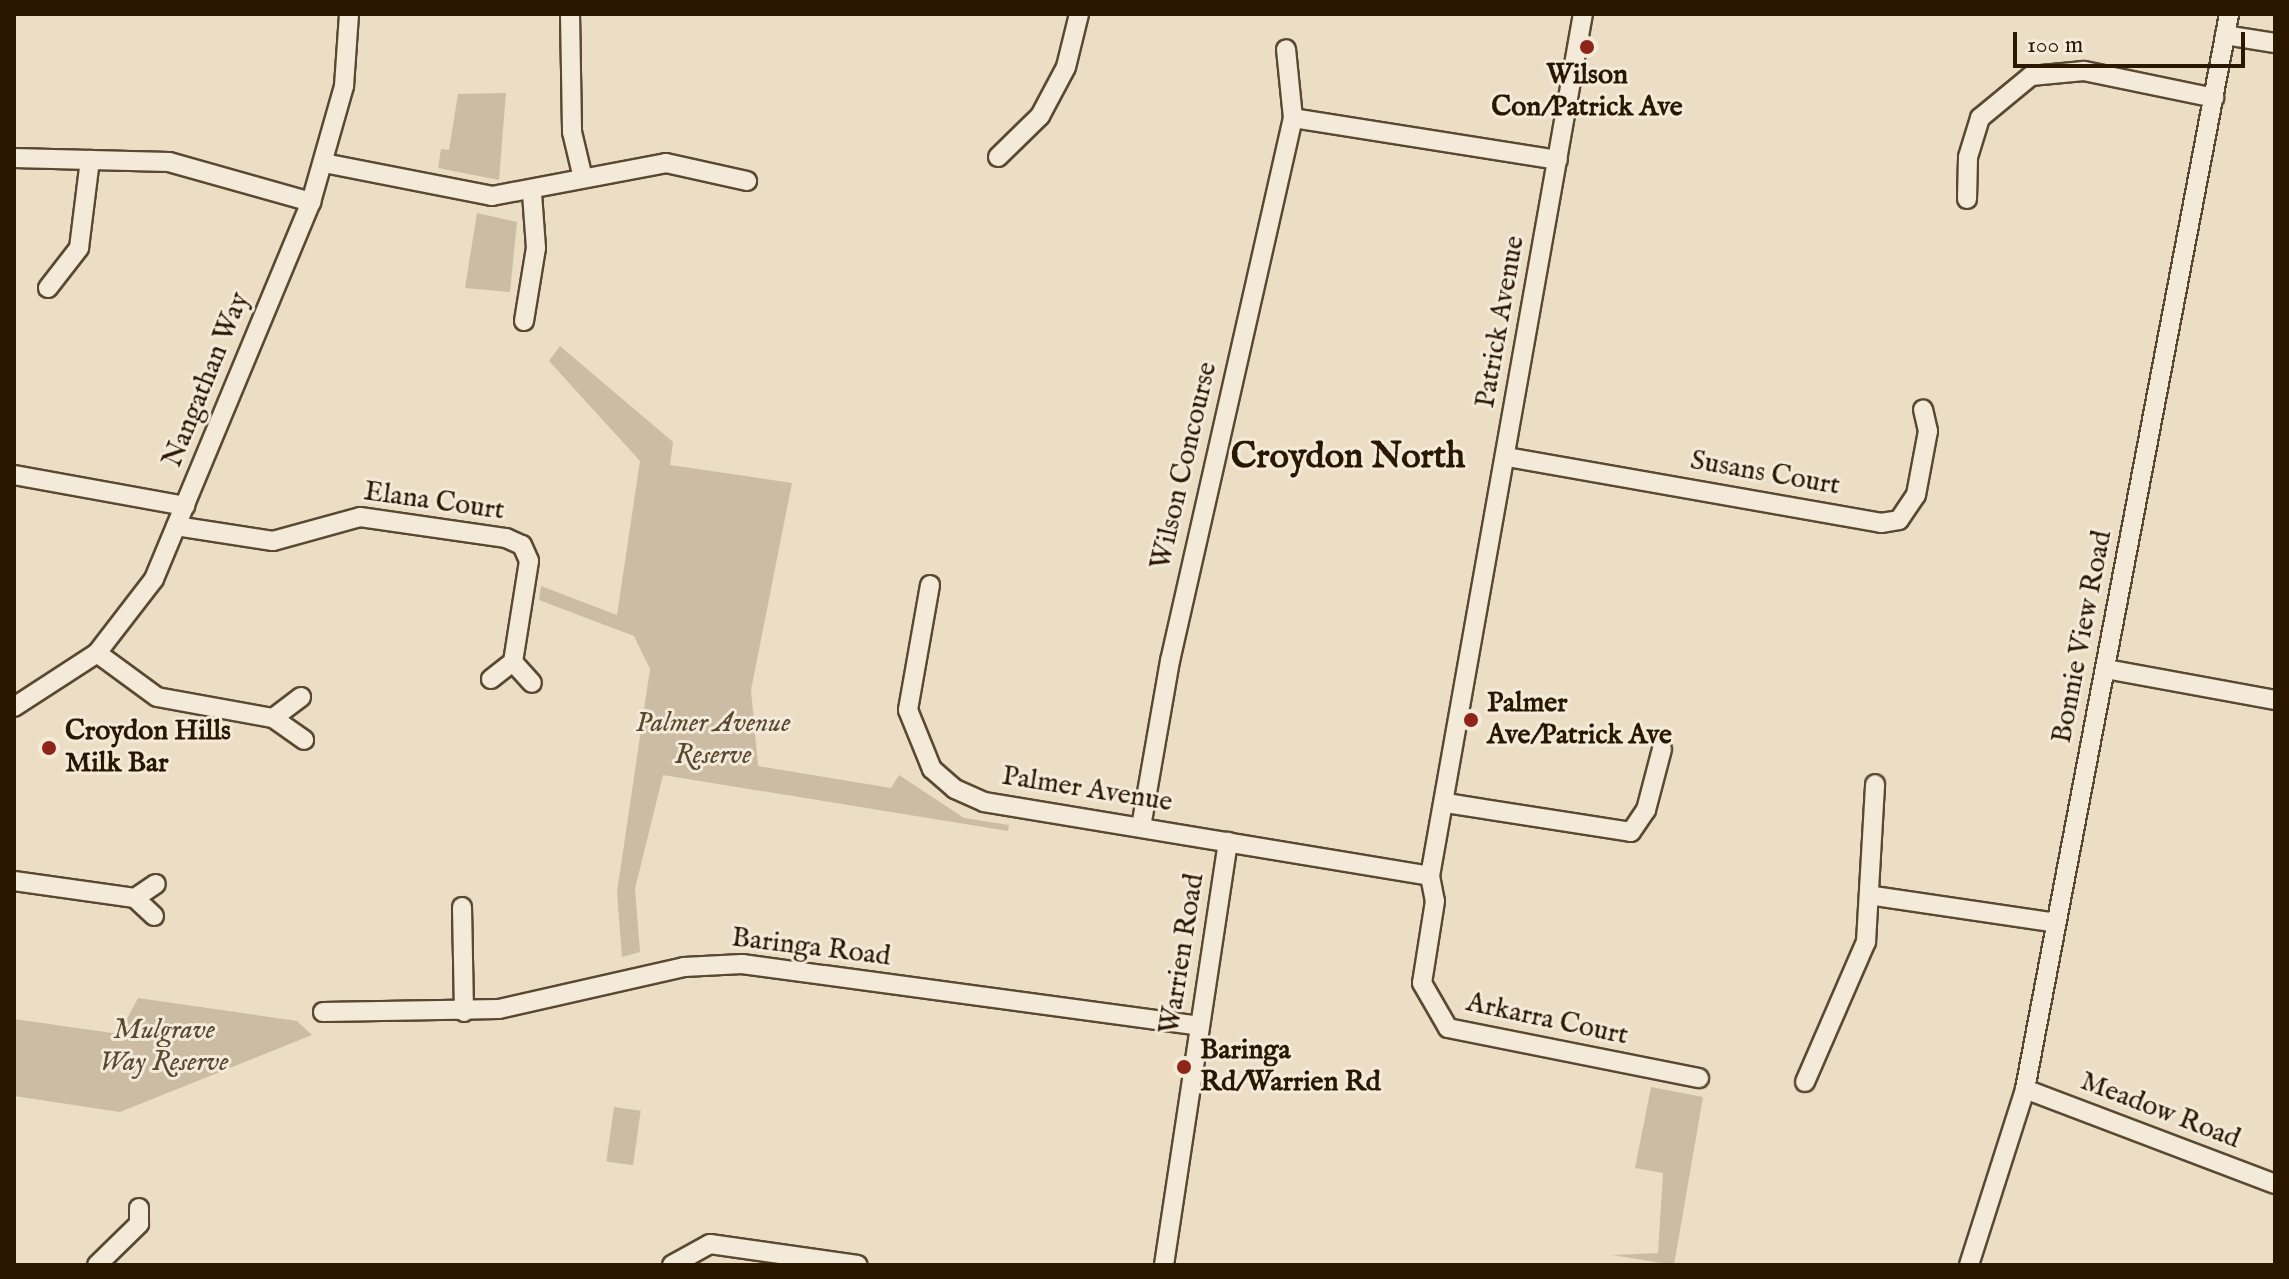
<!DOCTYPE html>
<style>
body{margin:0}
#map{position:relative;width:2289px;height:1279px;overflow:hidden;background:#ecdec4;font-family:"IM FELL English",serif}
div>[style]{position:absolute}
.green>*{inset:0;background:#cbbca3;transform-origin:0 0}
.roads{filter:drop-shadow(2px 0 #5a4931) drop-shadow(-2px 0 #5a4931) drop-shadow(0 2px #5a4931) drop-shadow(0 -2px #5a4931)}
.street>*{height:18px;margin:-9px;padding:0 9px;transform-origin:9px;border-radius:9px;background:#f3ead9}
.dots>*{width:22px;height:22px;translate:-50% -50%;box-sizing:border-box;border:4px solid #f3ead9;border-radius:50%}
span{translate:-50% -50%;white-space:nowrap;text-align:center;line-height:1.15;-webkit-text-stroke:6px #f3ead9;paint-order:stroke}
.poi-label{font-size:28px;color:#2a1700;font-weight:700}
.left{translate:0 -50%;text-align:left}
.street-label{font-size:28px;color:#2a1700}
.park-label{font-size:28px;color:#5a4931;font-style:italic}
.district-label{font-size:36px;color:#2a1700;font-weight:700}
.frame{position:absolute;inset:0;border:16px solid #2a1700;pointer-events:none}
.scale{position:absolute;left:2013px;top:32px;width:232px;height:36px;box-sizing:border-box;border:4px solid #2a1700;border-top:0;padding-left:10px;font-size:24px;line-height:28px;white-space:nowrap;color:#2a1700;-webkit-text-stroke:6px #f3ead9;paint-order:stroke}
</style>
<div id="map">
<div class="green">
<i style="clip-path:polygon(506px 93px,499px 180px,438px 168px,441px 149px,449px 150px,458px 94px)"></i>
<i style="clip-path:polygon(477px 213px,517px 222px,510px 292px,465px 288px)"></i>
<i style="clip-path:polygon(560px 346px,673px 442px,670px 465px,792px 483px,751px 690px,758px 766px,891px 788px,899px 775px,964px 818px,1009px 825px,1008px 831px,663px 775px,635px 889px,640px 952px,622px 957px,617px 892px,650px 669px,634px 636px,539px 600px,541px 586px,617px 615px,640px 461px,549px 361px)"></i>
<i style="clip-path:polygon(138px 998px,297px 1021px,312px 1035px,120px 1112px,14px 1096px,14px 1019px,119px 1034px)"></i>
<i style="clip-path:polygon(1651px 1087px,1703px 1097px,1674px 1265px,1612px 1255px,1658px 1253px,1663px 1173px,1635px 1168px)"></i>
<i style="left:614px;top:1107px;width:27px;height:55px;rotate:8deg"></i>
</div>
<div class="roads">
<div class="street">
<i style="left:570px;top:14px;width:118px;rotate:89deg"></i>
<i style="left:572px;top:132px;width:47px;rotate:76.6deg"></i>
<i style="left:2225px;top:35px;width:51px;rotate:9.1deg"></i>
<i style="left:1293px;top:118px;width:268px;rotate:9deg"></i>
<i style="left:998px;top:157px;width:59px;rotate:-44.3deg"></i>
<i style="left:1040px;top:116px;width:55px;rotate:-62deg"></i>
<i style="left:1066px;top:67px;width:55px;rotate:-76.2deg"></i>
<i style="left:14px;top:158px;width:155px;rotate:1.5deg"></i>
<i style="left:169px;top:162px;width:148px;rotate:15.7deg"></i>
<i style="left:324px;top:163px;width:171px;rotate:11.1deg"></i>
<i style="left:492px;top:196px;width:177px;rotate:-10.7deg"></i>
<i style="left:666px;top:163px;width:83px;rotate:12.5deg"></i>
<i style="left:1967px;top:199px;width:42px;rotate:-88.6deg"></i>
<i style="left:1968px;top:157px;width:41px;rotate:-72.9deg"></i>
<i style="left:1980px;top:118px;width:66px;rotate:-39.5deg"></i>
<i style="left:2031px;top:76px;width:53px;rotate:-5.4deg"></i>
<i style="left:2084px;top:71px;width:133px;rotate:11.7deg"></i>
<i style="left:48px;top:288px;width:51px;rotate:-52.2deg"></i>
<i style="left:79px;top:248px;width:89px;rotate:-82.9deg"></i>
<i style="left:524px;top:321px;width:74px;rotate:-80.7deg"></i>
<i style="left:536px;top:248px;width:55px;rotate:-94.2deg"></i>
<i style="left:1507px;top:457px;width:380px;rotate:10deg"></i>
<i style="left:1881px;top:523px;width:18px;rotate:-9deg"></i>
<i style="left:1899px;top:520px;width:30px;rotate:-56deg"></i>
<i style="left:1916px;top:495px;width:65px;rotate:-79.4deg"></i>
<i style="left:1928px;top:431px;width:22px;rotate:-103deg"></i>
<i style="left:14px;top:475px;width:174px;rotate:10.3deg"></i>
<i style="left:176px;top:526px;width:98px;rotate:8.8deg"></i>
<i style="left:273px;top:541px;width:90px;rotate:-15.4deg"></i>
<i style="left:360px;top:517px;width:148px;rotate:8.2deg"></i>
<i style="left:506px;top:538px;width:17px;rotate:24deg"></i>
<i style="left:522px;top:545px;width:17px;rotate:66deg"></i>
<i style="left:529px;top:561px;width:102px;rotate:99deg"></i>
<i style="left:930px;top:585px;width:127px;rotate:100deg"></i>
<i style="left:908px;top:710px;width:64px;rotate:67.9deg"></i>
<i style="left:932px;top:769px;width:30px;rotate:41deg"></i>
<i style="left:955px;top:789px;width:32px;rotate:24deg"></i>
<i style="left:984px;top:802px;width:452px;rotate:9.4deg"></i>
<i style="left:97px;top:653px;width:74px;rotate:36.3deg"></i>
<i style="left:157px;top:697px;width:118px;rotate:10.3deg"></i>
<i style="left:2106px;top:669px;width:172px;rotate:10.4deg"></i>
<i style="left:491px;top:679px;width:28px;rotate:-38deg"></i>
<i style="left:513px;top:662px;width:28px;rotate:48deg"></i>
<i style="left:301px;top:697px;width:35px;rotate:143deg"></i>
<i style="left:273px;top:718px;width:38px;rotate:35deg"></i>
<i style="left:14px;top:707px;width:99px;rotate:-33deg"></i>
<i style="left:97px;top:653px;width:93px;rotate:-52.4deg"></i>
<i style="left:154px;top:579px;width:408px;rotate:-67.4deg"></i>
<i style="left:311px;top:202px;width:121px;rotate:-74.1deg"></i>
<i style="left:344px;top:86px;width:72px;rotate:-86deg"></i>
<i style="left:1446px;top:803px;width:187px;rotate:8.9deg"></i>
<i style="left:1631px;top:832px;width:27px;rotate:-56deg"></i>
<i style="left:1646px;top:810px;width:63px;rotate:-75.3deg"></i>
<i style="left:1141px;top:827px;width:169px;rotate:-80.1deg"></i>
<i style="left:1170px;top:661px;width:557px;rotate:-77.24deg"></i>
<i style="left:1293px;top:118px;width:69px;rotate:-95.8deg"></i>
<i style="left:1430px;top:876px;width:875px;rotate:-79.94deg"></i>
<i style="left:1430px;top:876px;width:25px;rotate:79deg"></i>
<i style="left:1435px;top:901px;width:83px;rotate:99deg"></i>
<i style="left:1422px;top:983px;width:52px;rotate:60deg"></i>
<i style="left:1448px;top:1028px;width:256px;rotate:11.3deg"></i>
<i style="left:14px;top:881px;width:122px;rotate:8deg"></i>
<i style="left:1874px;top:896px;width:184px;rotate:8.4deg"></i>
<i style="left:462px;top:907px;width:105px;rotate:88.9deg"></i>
<i style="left:154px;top:916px;width:26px;rotate:-137deg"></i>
<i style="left:135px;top:898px;width:25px;rotate:-34deg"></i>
<i style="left:323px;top:1012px;width:176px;rotate:-1deg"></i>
<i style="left:499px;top:1009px;width:190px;rotate:-12.8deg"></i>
<i style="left:684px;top:967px;width:58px;rotate:-3deg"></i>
<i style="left:742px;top:964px;width:462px;rotate:7.7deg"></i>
<i style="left:1805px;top:1082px;width:153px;rotate:-66.5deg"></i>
<i style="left:1866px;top:942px;width:158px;rotate:-86.7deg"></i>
<i style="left:2025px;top:1089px;width:267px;rotate:20.8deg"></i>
<i style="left:97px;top:1265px;width:59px;rotate:-44.3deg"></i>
<i style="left:139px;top:1224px;width:16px;rotate:-90deg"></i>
<i style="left:672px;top:1265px;width:43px;rotate:-28.9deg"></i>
<i style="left:710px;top:1244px;width:149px;rotate:8.1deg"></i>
<i style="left:1164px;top:1265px;width:428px;rotate:-81.4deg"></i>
<i style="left:1969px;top:1265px;width:185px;rotate:-72.3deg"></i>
<i style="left:2025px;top:1089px;width:1094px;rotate:-79.25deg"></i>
</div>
</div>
<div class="dots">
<i style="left:1587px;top:47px;background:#8f2418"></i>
<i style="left:1471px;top:720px;background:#8f2418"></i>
<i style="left:49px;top:748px;background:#8f2418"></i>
<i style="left:1184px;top:1067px;background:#8f2418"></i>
</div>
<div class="poi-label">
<span style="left:1587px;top:92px">Wilson<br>Con/Patrick Ave</span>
<span class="left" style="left:1487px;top:720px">Palmer<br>Ave/Patrick Ave</span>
<span class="left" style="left:65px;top:748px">Croydon Hills<br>Milk Bar</span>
<span class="left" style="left:1200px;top:1067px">Baringa<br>Rd/Warrien Rd</span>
</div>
<div class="street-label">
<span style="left:1501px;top:322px;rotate:-80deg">Patrick Avenue</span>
<span style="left:207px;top:380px;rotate:-68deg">Nangathan Way</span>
<span style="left:1185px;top:466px;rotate:-77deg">Wilson Concourse</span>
<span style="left:1765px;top:474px;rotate:10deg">Susans Court</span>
<span style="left:434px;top:502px;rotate:8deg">Elana Court</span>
<span style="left:2083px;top:637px;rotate:-79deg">Bonnie View Road</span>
<span style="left:1087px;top:790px;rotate:9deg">Palmer Avenue</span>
<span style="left:811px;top:948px;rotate:7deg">Baringa Road</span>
<span style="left:1183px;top:954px;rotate:-81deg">Warrien Road</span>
<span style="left:1547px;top:1020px;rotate:12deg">Arkarra Court</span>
<span style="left:2160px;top:1111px;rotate:21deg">Meadow Road</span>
</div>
<div class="park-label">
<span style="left:713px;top:740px">Palmer Avenue<br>Reserve</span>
<span style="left:164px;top:1047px">Mulgrave<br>Way Reserve</span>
</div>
<div class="district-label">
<span style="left:1348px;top:458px">Croydon North</span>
</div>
<div class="frame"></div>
<div class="scale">100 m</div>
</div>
